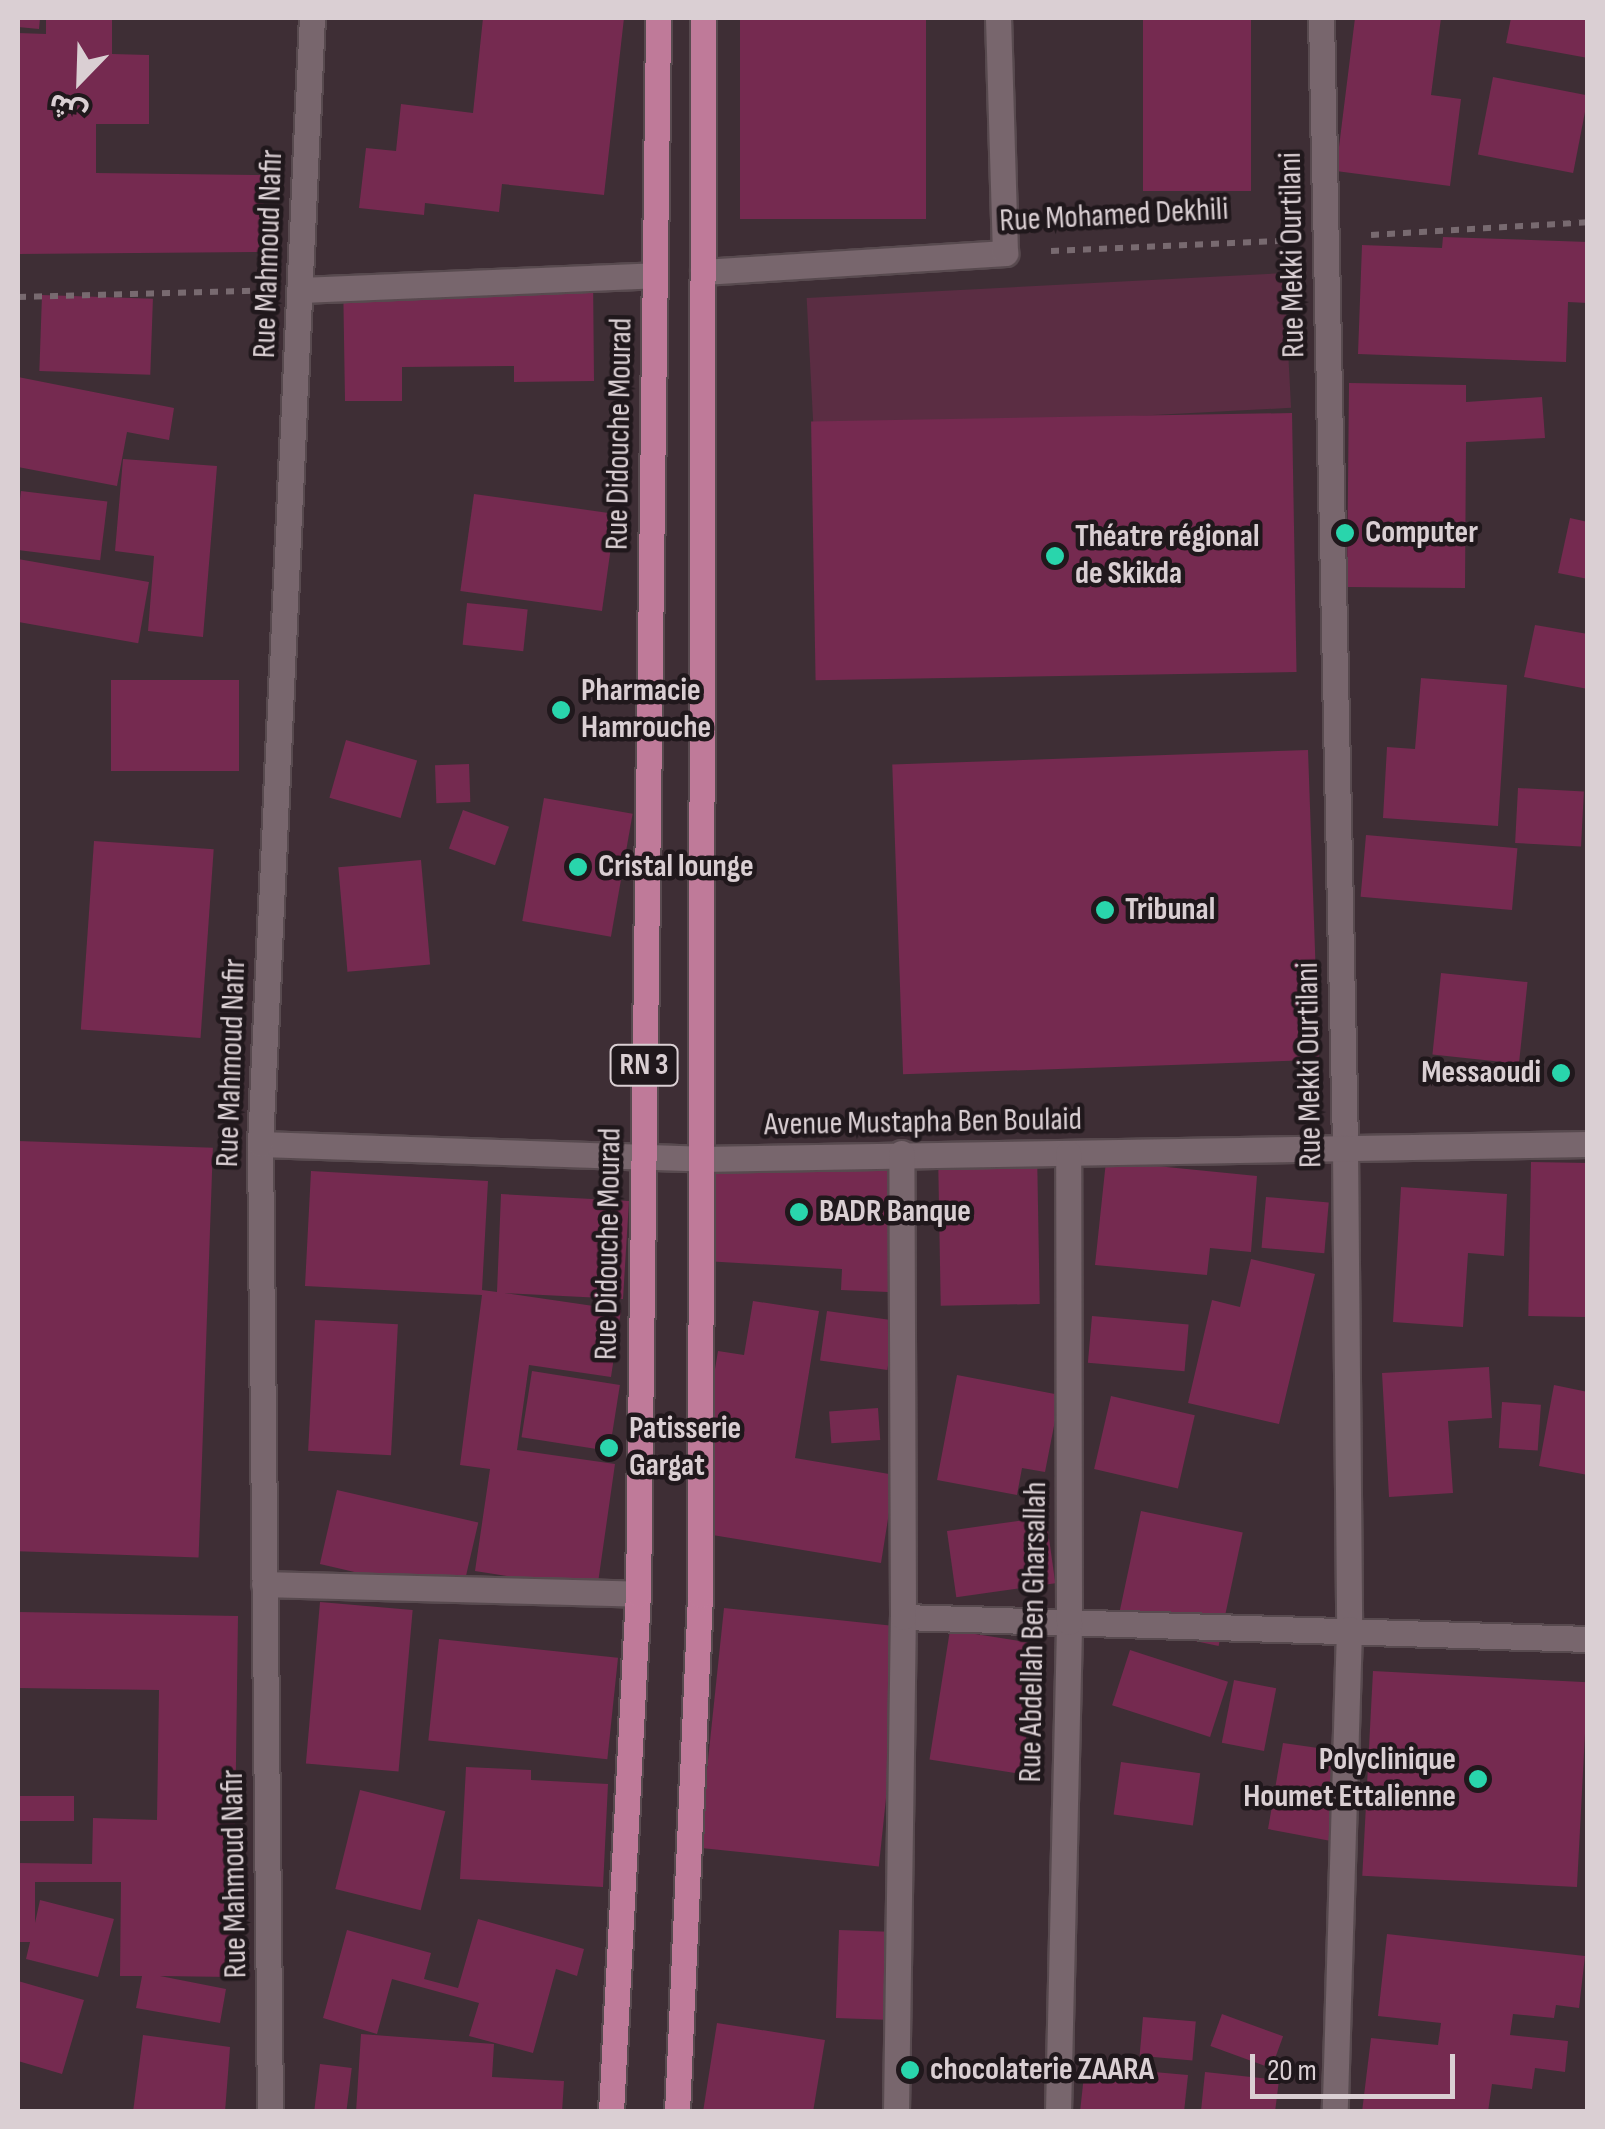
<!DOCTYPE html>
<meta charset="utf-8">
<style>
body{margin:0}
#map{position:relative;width:1605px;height:2129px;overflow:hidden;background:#3e2e35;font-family:"Sofia Sans Condensed","Noto Sans Arabic",sans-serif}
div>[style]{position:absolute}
.green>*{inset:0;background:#5b2d43;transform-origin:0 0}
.building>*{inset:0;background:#752a50;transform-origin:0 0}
.path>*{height:6px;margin-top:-3px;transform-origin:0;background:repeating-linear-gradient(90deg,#786a70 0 8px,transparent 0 16px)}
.roads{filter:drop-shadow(2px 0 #584a4f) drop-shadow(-2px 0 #584a4f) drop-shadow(0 2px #584a4f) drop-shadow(0 -2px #584a4f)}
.street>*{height:25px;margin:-12.5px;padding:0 12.5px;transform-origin:12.5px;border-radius:12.5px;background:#78666d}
.primary>*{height:25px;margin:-12.5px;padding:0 12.5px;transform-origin:12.5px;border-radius:12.5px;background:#bf7a99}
.dots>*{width:28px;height:28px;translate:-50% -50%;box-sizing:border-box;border:5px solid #20181c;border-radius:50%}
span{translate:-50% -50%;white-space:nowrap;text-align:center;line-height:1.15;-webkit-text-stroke:9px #20181c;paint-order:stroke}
.shield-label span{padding:2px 8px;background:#20181c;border:2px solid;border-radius:8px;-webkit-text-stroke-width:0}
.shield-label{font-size:30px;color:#dacfd3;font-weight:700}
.street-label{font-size:32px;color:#dacfd3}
.poi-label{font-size:32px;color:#dacfd3;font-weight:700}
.left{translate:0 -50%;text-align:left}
.right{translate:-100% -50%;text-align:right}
.frame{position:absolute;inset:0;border:20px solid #dacfd3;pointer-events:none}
.north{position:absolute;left:30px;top:30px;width:100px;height:100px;-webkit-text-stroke:8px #20181c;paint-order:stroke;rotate:203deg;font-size:28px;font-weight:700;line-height:40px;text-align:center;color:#dacfd3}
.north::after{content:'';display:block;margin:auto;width:35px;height:45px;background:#dacfd3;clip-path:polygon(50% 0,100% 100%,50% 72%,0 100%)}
.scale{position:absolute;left:1250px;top:2054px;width:205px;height:45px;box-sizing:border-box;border:5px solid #dacfd3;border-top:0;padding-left:12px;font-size:30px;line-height:35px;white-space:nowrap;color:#dacfd3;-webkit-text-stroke:8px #20181c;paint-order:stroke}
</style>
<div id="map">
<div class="green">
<i style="left:1284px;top:273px;width:135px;height:478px;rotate:87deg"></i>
</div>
<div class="building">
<i style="clip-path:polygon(18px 18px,40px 18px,39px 29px,18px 27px)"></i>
<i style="clip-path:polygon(46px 18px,112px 18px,112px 54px,149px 55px,149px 124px,96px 124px,96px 173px,264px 175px,263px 252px,18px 254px,18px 33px,46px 34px)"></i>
<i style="clip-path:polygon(483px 18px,624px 18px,604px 195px,502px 184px,499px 212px,425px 203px,424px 215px,359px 208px,366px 148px,396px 151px,401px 104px,473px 113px)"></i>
<i style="left:740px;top:18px;width:186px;height:201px"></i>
<i style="left:1143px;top:18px;width:108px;height:173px"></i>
<i style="clip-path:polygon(1355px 18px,1441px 18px,1431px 95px,1461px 99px,1450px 186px,1336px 171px)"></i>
<i style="clip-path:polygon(1511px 18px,1588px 18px,1588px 58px,1506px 43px)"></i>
<i style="left:1493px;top:77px;width:97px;height:79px;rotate:11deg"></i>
<i style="clip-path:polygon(1443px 237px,1588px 242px,1588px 303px,1568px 302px,1566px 362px,1358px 354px,1362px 245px,1442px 248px)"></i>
<i style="clip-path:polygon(593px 274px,594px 381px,514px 382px,514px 366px,402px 367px,402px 401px,345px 401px,343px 276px)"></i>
<i style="left:42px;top:295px;width:111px;height:76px;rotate:2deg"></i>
<i style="clip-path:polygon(18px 377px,174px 408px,169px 440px,127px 432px,117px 486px,18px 467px)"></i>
<i style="clip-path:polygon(1349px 383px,1466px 385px,1466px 402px,1542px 397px,1545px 438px,1466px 442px,1465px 588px,1347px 587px)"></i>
<i style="left:1292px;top:413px;width:259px;height:481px;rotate:89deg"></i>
<i style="clip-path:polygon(123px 459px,217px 466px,203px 637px,148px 631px,154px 556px,115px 551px)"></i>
<i style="left:21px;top:491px;width:87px;height:59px;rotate:7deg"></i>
<i style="left:474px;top:494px;width:143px;height:98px;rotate:8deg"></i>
<i style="clip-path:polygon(1570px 518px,1588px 522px,1588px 579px,1558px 573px)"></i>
<i style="left:18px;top:559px;width:133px;height:62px;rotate:10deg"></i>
<i style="left:467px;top:603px;width:61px;height:42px;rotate:6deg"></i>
<i style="clip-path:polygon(1535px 625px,1588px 634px,1588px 689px,1524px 677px)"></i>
<i style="clip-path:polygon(1421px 678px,1507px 685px,1498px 826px,1383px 818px,1387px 747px,1415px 749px)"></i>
<i style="left:239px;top:680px;width:91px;height:128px;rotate:90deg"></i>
<i style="left:346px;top:740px;width:74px;height:60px;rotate:16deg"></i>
<i style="left:1308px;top:750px;width:310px;height:416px;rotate:88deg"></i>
<i style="left:469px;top:764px;width:38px;height:34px;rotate:88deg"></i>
<i style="left:1518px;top:788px;width:66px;height:55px;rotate:3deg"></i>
<i style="left:544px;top:798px;width:90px;height:125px;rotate:10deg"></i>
<i style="left:463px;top:810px;width:49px;height:41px;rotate:20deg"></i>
<i style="left:1366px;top:835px;width:152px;height:62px;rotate:5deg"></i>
<i style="left:94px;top:841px;width:120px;height:189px;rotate:4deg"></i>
<i style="left:421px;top:860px;width:105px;height:83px;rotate:85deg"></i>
<i style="left:1441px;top:973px;width:87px;height:82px;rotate:6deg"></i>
<i style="left:18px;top:1141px;width:195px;height:410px;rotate:2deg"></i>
<i style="left:1037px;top:1149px;width:155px;height:99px;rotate:89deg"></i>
<i style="clip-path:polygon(709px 1153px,894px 1163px,888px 1292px,841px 1290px,842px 1269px,704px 1261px)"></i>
<i style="clip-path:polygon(1106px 1161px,1257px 1176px,1251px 1252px,1210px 1248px,1207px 1275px,1095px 1265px)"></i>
<i style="left:1531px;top:1162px;width:57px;height:154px;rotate:1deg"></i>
<i style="clip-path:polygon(311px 1171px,488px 1181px,482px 1290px,497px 1292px,501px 1194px,629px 1201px,623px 1299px,504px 1293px,621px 1310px,611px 1377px,529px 1365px,517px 1450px,615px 1464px,597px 1590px,475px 1571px,490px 1469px,460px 1465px,482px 1295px,305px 1286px)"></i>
<i style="clip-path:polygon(1401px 1187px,1507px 1194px,1504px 1256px,1468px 1253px,1463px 1327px,1393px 1322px)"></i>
<i style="left:1266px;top:1197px;width:63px;height:51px;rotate:5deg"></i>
<i style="clip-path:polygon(1251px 1259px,1315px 1274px,1279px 1424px,1188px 1403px,1212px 1300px,1240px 1307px)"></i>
<i style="clip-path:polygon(753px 1301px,819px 1311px,795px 1458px,895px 1475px,881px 1563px,688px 1531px,718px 1351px,744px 1355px)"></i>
<i style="left:827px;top:1311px;width:68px;height:50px;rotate:8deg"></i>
<i style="left:1092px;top:1316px;width:97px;height:47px;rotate:5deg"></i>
<i style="left:315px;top:1320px;width:83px;height:131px;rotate:3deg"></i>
<i style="clip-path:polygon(1489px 1367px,1492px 1418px,1448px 1421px,1453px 1493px,1389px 1497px,1382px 1373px)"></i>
<i style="left:532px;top:1371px;width:89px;height:67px;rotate:9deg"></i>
<i style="clip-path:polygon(957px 1375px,1060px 1395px,1045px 1472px,1022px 1468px,1017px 1495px,937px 1480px)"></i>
<i style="clip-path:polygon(1554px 1385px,1588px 1392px,1588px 1475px,1539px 1466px)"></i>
<i style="left:1111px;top:1396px;width:86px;height:75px;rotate:13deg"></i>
<i style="left:1502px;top:1402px;width:39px;height:46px;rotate:4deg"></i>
<i style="left:878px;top:1408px;width:32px;height:49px;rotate:86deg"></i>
<i style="left:337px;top:1490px;width:145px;height:76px;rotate:13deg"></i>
<i style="left:1141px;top:1511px;width:104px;height:116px;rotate:12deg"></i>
<i style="left:1046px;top:1517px;width:67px;height:100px;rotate:82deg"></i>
<i style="left:320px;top:1602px;width:93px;height:162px;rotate:5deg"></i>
<i style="left:724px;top:1608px;width:181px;height:241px;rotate:6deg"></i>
<i style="clip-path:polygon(18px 1612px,238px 1616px,233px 1977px,160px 1976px,226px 1989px,220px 2023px,136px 2008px,142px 1976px,120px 1976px,121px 1882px,35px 1882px,35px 1923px,40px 1900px,114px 1919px,98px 1977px,26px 1959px,30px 1942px,18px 1942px,18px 1863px,92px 1864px,93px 1818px,157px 1820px,159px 1690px,18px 1688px)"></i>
<i style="left:950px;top:1630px;width:92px;height:131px;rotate:9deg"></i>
<i style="left:439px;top:1639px;width:180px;height:102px;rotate:6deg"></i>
<i style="left:1130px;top:1650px;width:103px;height:58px;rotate:18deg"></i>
<i style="left:1373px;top:1671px;width:215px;height:205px;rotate:3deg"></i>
<i style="left:1234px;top:1680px;width:43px;height:64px;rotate:11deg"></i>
<i style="clip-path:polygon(1283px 1743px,1339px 1751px,1331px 1841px,1268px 1829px)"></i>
<i style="left:1121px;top:1762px;width:80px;height:53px;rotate:8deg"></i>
<i style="clip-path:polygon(466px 1767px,531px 1770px,531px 1780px,608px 1784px,603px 1887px,460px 1879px)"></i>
<i style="left:360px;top:1790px;width:88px;height:102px;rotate:14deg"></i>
<i style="left:18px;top:1796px;width:56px;height:25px"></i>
<i style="clip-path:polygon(478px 1919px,584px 1949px,577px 1976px,556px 1969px,533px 2053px,469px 2036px,479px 2003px,392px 1979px,377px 2034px,323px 2018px,347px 1930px,431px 1953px,424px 1979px,458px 1988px)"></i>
<i style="left:839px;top:1930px;width:64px;height:88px;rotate:2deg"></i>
<i style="clip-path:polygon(1387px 1934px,1585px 1956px,1579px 2008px,1556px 2005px,1554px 2018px,1513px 2014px,1510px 2035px,1568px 2041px,1565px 2072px,1535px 2068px,1532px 2089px,1492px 2084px,1488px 2112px,1362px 2112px,1371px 2038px,1438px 2045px,1441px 2023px,1378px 2016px)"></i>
<i style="clip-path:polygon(18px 1981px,84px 2000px,62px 2074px,18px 2061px)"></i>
<i style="left:1222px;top:2014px;width:65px;height:34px;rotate:20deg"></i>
<i style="left:1143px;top:2017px;width:53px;height:39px;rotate:5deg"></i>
<i style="clip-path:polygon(717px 2023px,825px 2040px,813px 2112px,703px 2112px)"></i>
<i style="clip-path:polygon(361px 2034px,494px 2044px,492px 2077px,564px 2081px,562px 2112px,356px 2112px)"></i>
<i style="clip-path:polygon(143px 2035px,230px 2047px,225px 2112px,133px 2112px)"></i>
<i style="left:320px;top:2064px;width:32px;height:48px;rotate:7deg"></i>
<i style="clip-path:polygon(1085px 2066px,1188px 2075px,1184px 2112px,1080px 2112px)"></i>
<i style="clip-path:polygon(1205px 2072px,1279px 2080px,1275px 2112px,1201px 2111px)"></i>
</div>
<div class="path">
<i style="left:1371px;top:235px;width:217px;rotate:-3.4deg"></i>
<i style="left:1051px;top:251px;width:227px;rotate:-2.5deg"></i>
<i style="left:18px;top:297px;width:236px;rotate:-1.5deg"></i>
</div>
<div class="roads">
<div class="street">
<i style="left:1321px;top:18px;width:1129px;rotate:88.78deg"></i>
<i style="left:1345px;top:1147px;width:482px;rotate:89.5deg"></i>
<i style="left:1349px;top:1629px;width:483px;rotate:91.7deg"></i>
<i style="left:703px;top:272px;width:303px;rotate:-3.6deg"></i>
<i style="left:1005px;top:253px;width:235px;rotate:-91.7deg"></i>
<i style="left:301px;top:290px;width:354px;rotate:-2.4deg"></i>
<i style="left:260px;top:1144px;width:441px;rotate:1.9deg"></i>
<i style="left:701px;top:1159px;width:887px;rotate:-0.97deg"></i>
<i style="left:264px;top:1584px;width:374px;rotate:1.5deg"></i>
<i style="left:903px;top:1617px;width:685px;rotate:1.84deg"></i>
<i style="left:270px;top:2112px;width:968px;rotate:-90.59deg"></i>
<i style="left:260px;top:1144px;width:1127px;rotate:-87.36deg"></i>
<i style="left:896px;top:2112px;width:495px;rotate:-89.2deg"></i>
<i style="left:903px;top:1617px;width:464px;rotate:-90.2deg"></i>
<i style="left:1058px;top:2112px;width:490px;rotate:-88.7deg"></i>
<i style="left:1069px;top:1622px;width:469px;rotate:-90.1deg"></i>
</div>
<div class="primary">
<i style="left:611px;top:2112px;width:519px;rotate:-87.02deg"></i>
<i style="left:638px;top:1594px;width:1576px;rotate:-89.27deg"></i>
<i style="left:677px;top:2112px;width:518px;rotate:-87.45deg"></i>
<i style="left:700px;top:1595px;width:1577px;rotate:-89.89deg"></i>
</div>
</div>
<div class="dots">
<i style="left:1345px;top:533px;background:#29d5ac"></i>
<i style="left:1055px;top:556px;background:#29d5ac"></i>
<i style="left:561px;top:710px;background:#29d5ac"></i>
<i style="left:578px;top:867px;background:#29d5ac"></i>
<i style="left:1105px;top:910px;background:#29d5ac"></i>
<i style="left:1561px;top:1073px;background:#29d5ac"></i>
<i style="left:799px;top:1212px;background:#29d5ac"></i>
<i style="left:609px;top:1448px;background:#29d5ac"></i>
<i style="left:1478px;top:1779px;background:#29d5ac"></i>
<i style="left:910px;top:2070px;background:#29d5ac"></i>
</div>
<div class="shield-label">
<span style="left:644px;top:1065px">RN 3</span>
</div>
<div class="street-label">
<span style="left:1114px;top:216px;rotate:-3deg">Rue Mohamed Dekhili</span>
<span style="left:269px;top:254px;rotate:-88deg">Rue Mahmoud Nafir</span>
<span style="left:1293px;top:255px;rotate:-91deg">Rue Mekki Ourtilani</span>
<span style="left:620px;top:434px;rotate:-89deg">Rue Didouche Mourad</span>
<span style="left:232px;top:1063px;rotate:-88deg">Rue Mahmoud Nafir</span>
<span style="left:1310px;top:1065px;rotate:-91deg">Rue Mekki Ourtilani</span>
<span style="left:923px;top:1123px;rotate:-1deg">Avenue Mustapha Ben Boulaid</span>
<span style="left:609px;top:1244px;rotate:-89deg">Rue Didouche Mourad</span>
<span style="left:1034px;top:1632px;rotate:-89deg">Rue Abdellah Ben Gharsallah</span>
<span style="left:235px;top:1874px;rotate:-91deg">Rue Mahmoud Nafir</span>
</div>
<div class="poi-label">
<span class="left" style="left:1365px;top:533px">Computer</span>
<span class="left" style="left:1075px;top:556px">Théatre régional<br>de Skikda</span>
<span class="left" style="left:581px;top:710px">Pharmacie<br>Hamrouche</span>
<span class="left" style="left:598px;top:867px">Cristal lounge</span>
<span class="left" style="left:1125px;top:910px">Tribunal</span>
<span class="right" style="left:1541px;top:1073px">Messaoudi</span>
<span class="left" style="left:819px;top:1212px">BADR Banque</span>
<span class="left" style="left:629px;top:1448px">Patisserie<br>Gargat</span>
<span class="right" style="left:1456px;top:1779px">Polyclinique<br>Houmet Ettalienne</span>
<span class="left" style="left:930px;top:2070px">chocolaterie ZAARA</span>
</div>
<div class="frame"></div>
<div class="north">ش</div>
<div class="scale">20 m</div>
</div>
